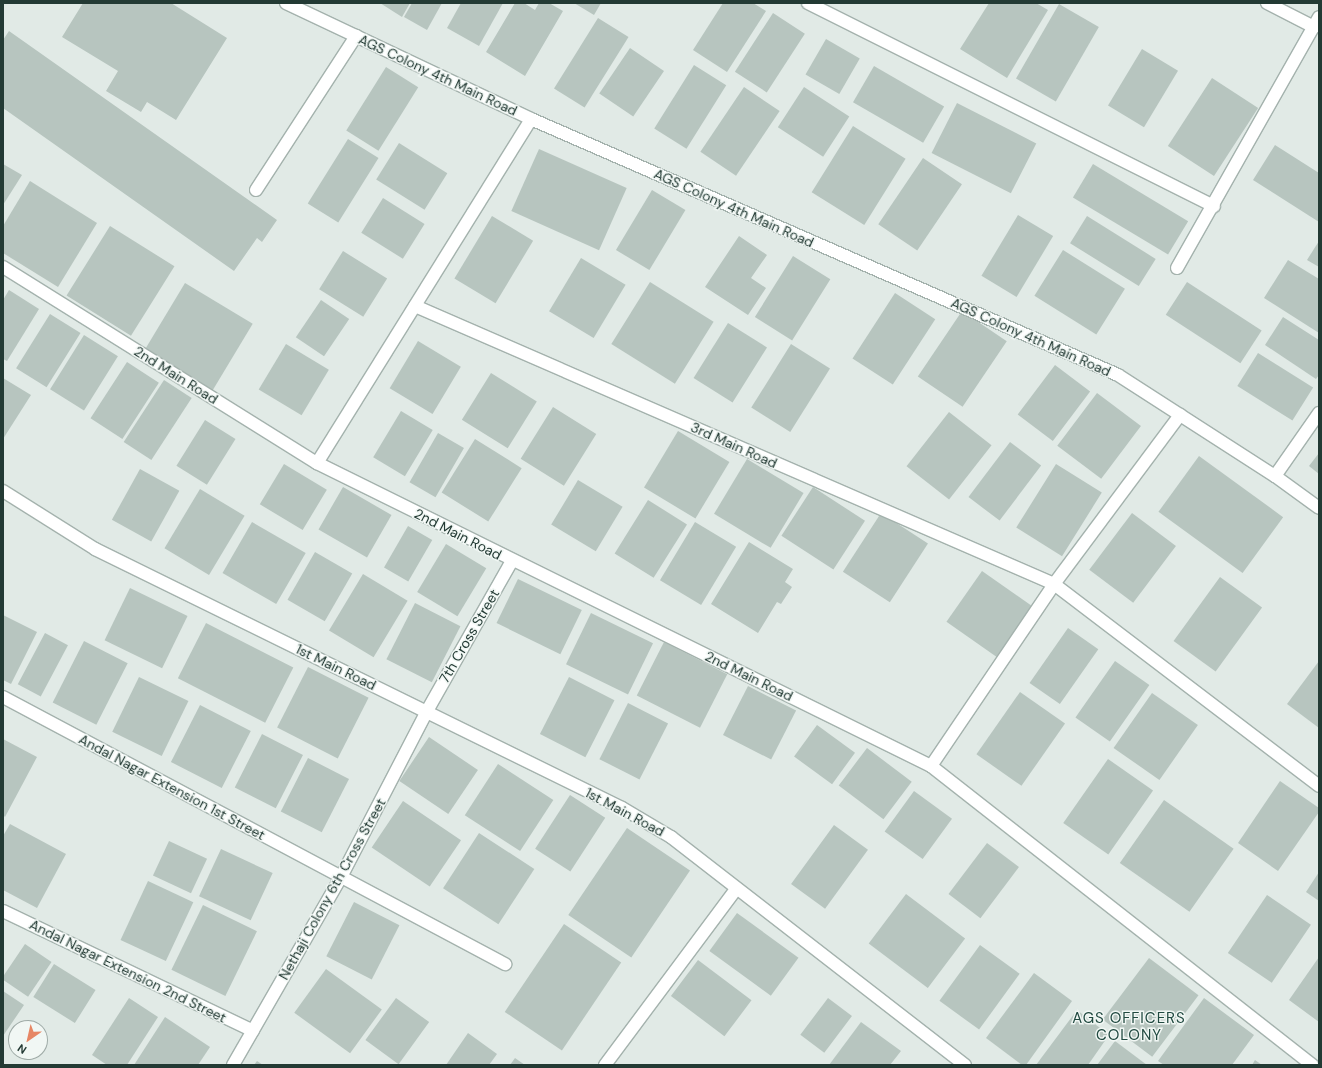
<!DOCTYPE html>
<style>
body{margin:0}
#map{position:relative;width:1322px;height:1068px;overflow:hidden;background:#e1eae6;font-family:"DM Sans",sans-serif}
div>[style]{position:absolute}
.building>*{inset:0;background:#b7c5bf;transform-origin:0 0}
.roads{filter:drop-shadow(1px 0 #a4b2ad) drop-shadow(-1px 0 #a4b2ad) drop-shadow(0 1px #a4b2ad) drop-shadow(0 -1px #a4b2ad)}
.lane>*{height:12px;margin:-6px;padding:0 6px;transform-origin:6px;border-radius:6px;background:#fff}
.street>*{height:12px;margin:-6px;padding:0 6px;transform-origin:6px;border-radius:6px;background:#fff}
span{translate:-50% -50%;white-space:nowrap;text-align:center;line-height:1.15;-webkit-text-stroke:3px #f1f7f4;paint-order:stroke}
.street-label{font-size:14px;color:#233a34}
.neighbourhood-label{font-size:15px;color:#214a41;letter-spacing:1px}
.frame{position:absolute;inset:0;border:4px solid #233a34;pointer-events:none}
.north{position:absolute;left:8px;top:1020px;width:40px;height:40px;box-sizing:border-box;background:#f1f7f4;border:1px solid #9faba7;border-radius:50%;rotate:214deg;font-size:11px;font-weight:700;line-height:16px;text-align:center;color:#233a34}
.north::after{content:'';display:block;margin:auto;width:14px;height:18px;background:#e68664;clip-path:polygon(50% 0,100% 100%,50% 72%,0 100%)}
</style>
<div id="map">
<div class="building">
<i style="clip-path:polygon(83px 3px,171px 3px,227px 38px,176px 120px,147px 102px,141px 112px,106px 91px,118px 71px,62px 37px)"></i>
<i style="clip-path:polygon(380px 3px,410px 3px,402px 17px)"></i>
<i style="clip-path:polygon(412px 3px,442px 3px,427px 30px,404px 17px)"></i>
<i style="clip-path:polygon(461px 3px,503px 3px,479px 46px,447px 28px)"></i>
<i style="clip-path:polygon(515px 3px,524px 3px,535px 10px,539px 3px,549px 3px,563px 11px,525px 76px,486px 52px)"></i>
<i style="clip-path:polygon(574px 3px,601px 3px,594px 15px)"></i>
<i style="clip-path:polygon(723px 3px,753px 3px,766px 11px,727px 72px,693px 50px)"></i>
<i style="clip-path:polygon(989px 3px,1036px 3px,1048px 10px,1007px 78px,960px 49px)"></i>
<i style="left:1059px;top:4px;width:46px;height:86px;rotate:30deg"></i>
<i style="left:773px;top:13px;width:38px;height:70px;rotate:33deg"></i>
<i style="left:598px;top:18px;width:36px;height:83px;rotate:32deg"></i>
<i style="clip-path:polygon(9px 31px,277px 220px,262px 242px,257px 238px,234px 271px,3px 108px,3px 40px)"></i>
<i style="left:826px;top:39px;width:39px;height:41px;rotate:30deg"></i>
<i style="left:630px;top:48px;width:41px;height:55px;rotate:34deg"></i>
<i style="left:1142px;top:49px;width:42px;height:66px;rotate:31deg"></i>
<i style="left:694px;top:65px;width:38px;height:75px;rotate:32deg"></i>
<i style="left:874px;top:66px;width:81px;height:42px;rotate:30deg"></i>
<i style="left:386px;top:67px;width:38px;height:75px;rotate:32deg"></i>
<i style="left:1212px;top:78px;width:55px;height:81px;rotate:33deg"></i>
<i style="left:744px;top:87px;width:43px;height:78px;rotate:34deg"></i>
<i style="left:804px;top:87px;width:54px;height:48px;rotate:33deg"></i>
<i style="left:957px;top:103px;width:89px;height:56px;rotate:27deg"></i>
<i style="left:853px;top:126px;width:62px;height:78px;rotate:32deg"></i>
<i style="left:348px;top:139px;width:36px;height:76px;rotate:32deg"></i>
<i style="left:399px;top:143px;width:57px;height:43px;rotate:32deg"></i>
<i style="clip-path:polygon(1275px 145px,1319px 173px,1319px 222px,1253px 180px)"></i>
<i style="left:539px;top:149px;width:96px;height:68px;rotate:24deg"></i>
<i style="left:923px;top:158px;width:47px;height:80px;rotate:34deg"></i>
<i style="clip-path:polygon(3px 164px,22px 175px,3px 205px)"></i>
<i style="left:1093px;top:164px;width:111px;height:39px;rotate:31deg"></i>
<i style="clip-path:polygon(30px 181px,97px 223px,58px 287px,3px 253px,3px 226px)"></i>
<i style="left:652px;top:190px;width:39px;height:70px;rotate:31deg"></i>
<i style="left:383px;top:198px;width:49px;height:41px;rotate:32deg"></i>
<i style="left:1018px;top:215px;width:41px;height:71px;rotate:31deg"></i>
<i style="left:492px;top:216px;width:48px;height:73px;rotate:31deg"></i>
<i style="left:1087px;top:216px;width:81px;height:32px;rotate:32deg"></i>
<i style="left:110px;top:226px;width:76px;height:82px;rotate:32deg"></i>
<i style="clip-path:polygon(739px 236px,767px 255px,751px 278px,766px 288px,748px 315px,705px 287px)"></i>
<i style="clip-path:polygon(1319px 241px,1319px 267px,1307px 260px)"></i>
<i style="left:1063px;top:250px;width:73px;height:54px;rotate:32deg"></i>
<i style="left:343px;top:251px;width:52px;height:45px;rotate:32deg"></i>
<i style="left:793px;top:256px;width:44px;height:72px;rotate:32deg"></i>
<i style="left:581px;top:258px;width:52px;height:62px;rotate:31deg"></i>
<i style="clip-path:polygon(1288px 260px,1319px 279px,1319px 333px,1264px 298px)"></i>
<i style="left:650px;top:282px;width:75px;height:73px;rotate:32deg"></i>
<i style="left:1187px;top:282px;width:89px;height:39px;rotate:33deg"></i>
<i style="left:185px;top:283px;width:79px;height:78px;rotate:31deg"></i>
<i style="clip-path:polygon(9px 290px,39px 309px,7px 361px,3px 359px,3px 300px)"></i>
<i style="left:895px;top:293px;width:48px;height:78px;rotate:33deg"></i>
<i style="left:321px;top:300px;width:34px;height:45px;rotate:34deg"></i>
<i style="left:962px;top:311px;width:54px;height:79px;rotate:34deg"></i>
<i style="left:50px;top:314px;width:36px;height:64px;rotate:32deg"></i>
<i style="clip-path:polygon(1283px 317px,1319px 340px,1319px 375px,1316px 379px,1265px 345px)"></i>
<i style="left:728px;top:323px;width:46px;height:65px;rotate:32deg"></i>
<i style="left:84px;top:335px;width:40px;height:64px;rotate:32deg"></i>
<i style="left:418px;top:341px;width:50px;height:55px;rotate:31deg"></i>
<i style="left:286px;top:344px;width:50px;height:53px;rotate:31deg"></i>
<i style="left:791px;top:344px;width:46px;height:75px;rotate:32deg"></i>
<i style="left:1258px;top:353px;width:65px;height:39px;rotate:32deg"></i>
<i style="left:127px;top:362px;width:38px;height:67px;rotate:33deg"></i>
<i style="left:1055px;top:365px;width:44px;height:62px;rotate:37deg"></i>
<i style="left:491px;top:373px;width:54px;height:55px;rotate:32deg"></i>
<i style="clip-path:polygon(3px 378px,31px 395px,3px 439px)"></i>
<i style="left:164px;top:380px;width:33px;height:74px;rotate:33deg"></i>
<i style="left:1097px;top:393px;width:55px;height:66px;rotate:37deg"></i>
<i style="left:553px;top:407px;width:51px;height:61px;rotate:32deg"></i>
<i style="left:401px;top:411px;width:37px;height:54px;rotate:31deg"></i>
<i style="left:949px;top:412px;width:54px;height:69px;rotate:38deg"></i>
<i style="left:205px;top:420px;width:36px;height:54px;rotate:32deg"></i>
<i style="left:678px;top:431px;width:60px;height:66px;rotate:31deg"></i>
<i style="left:438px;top:433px;width:30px;height:57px;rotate:30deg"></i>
<i style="left:475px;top:439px;width:55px;height:63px;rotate:32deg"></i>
<i style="left:1010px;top:442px;width:39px;height:69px;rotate:37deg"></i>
<i style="clip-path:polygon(1319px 453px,1319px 474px,1309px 466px)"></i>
<i style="left:1199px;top:456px;width:104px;height:69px;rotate:36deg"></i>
<i style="left:747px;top:459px;width:66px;height:64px;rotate:31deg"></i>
<i style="left:284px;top:464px;width:50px;height:47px;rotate:31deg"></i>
<i style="left:1056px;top:464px;width:54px;height:75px;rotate:32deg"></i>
<i style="left:140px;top:469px;width:45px;height:58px;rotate:29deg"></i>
<i style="left:578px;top:480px;width:52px;height:52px;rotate:31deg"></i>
<i style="left:343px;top:487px;width:56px;height:49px;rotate:30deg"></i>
<i style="left:813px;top:487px;width:62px;height:58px;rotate:33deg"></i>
<i style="left:200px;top:489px;width:52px;height:69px;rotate:31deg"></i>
<i style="left:648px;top:500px;width:46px;height:63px;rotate:32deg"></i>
<i style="left:881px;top:513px;width:56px;height:70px;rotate:33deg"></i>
<i style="left:1132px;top:513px;width:55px;height:71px;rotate:37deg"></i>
<i style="left:252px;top:522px;width:62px;height:59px;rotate:30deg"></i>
<i style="left:695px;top:522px;width:48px;height:68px;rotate:31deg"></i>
<i style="left:408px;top:526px;width:28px;height:48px;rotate:30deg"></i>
<i style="clip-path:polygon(749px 542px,793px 569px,785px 582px,792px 587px,781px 604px,777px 602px,758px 633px,711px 604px)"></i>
<i style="left:446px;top:544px;width:47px;height:56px;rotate:31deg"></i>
<i style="left:315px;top:552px;width:43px;height:55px;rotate:30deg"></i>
<i style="left:982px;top:571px;width:64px;height:62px;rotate:35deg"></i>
<i style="left:363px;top:574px;width:52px;height:66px;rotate:31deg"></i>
<i style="left:1220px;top:577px;width:52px;height:79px;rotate:36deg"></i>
<i style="left:518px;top:579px;width:71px;height:49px;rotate:26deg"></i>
<i style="left:130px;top:588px;width:64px;height:58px;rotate:26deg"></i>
<i style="left:415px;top:603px;width:51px;height:63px;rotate:27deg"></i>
<i style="left:591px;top:613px;width:69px;height:57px;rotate:26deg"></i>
<i style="clip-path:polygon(3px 615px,37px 632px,11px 684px,3px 680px)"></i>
<i style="left:206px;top:623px;width:98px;height:62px;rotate:27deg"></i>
<i style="left:1068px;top:628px;width:37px;height:67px;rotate:35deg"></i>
<i style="left:45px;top:633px;width:26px;height:58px;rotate:28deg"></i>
<i style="left:84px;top:641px;width:49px;height:69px;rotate:27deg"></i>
<i style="left:664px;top:642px;width:71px;height:60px;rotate:27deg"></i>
<i style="left:1115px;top:661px;width:42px;height:69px;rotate:35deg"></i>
<i style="clip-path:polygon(1319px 661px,1319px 728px,1287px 704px)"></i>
<i style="left:308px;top:667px;width:68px;height:68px;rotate:27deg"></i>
<i style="left:139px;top:677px;width:55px;height:61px;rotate:26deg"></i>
<i style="left:569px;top:677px;width:51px;height:64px;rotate:27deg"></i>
<i style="left:748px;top:686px;width:54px;height:55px;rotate:27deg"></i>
<i style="left:1020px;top:692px;width:55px;height:76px;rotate:35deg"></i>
<i style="left:1152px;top:693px;width:56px;height:67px;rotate:35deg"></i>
<i style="left:628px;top:703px;width:45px;height:63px;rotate:27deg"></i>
<i style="left:200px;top:705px;width:57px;height:64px;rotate:27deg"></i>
<i style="left:817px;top:725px;width:47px;height:39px;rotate:36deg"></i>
<i style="left:262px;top:734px;width:46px;height:60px;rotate:27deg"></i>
<i style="left:429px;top:737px;width:59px;height:53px;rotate:34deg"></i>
<i style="clip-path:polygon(3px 739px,37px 757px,5px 817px,3px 815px)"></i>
<i style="left:867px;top:748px;width:56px;height:47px;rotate:37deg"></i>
<i style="left:308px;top:758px;width:46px;height:60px;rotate:27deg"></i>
<i style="left:1108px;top:759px;width:55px;height:78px;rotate:35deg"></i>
<i style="left:498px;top:764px;width:66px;height:61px;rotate:33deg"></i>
<i style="clip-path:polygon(1280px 781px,1319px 808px,1319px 812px,1278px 871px,1238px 843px)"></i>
<i style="left:914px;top:791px;width:47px;height:50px;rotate:36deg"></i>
<i style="left:570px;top:795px;width:42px;height:64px;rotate:33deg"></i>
<i style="left:1164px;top:800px;width:85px;height:77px;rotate:35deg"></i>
<i style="left:403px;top:801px;width:70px;height:56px;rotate:34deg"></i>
<i style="clip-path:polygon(10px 824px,66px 854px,37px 908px,3px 890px,3px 836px)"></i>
<i style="left:834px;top:825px;width:42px;height:73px;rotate:36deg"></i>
<i style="left:627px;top:828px;width:76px;height:105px;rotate:34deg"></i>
<i style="left:479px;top:833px;width:66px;height:66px;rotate:33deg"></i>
<i style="left:169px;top:841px;width:42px;height:38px;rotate:25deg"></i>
<i style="left:987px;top:843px;width:40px;height:64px;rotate:37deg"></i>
<i style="left:221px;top:849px;width:57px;height:52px;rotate:25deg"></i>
<i style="clip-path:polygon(1319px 872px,1319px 901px,1306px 892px)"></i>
<i style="left:148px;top:881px;width:50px;height:65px;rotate:25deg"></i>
<i style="left:906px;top:894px;width:74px;height:62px;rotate:37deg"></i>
<i style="left:1267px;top:895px;width:53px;height:70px;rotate:34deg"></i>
<i style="left:354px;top:902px;width:51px;height:61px;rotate:27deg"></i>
<i style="left:203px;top:905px;width:60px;height:72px;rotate:26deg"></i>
<i style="left:737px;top:913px;width:76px;height:47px;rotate:36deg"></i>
<i style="left:564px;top:924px;width:69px;height:106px;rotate:34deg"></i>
<i style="left:25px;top:944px;width:32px;height:42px;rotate:34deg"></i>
<i style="left:980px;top:945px;width:49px;height:69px;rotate:36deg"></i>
<i style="clip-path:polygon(1319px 957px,1319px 1022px,1289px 1000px)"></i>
<i style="left:1149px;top:958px;width:62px;height:77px;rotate:37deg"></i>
<i style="left:698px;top:960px;width:67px;height:45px;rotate:37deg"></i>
<i style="left:54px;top:964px;width:49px;height:39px;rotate:32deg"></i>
<i style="left:326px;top:969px;width:69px;height:54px;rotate:36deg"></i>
<i style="clip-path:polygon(1034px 973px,1072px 1001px,1026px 1065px,1022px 1065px,986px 1038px)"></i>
<i style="clip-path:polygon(3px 991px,24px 1005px,3px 1036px)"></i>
<i style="clip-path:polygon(129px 998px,158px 1017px,127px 1065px,107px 1065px,92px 1055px)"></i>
<i style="left:396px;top:998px;width:41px;height:52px;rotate:36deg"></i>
<i style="left:828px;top:998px;width:30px;height:46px;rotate:37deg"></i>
<i style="clip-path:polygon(1204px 998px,1254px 1035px,1232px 1065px,1164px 1065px,1158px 1061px)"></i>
<i style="clip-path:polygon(1077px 1010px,1109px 1035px,1088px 1065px,1036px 1065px)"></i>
<i style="clip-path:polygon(165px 1017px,210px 1047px,198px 1065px,134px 1065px)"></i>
<i style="clip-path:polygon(861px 1022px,901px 1051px,890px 1065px,829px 1065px)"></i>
<i style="clip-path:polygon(468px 1033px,497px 1054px,489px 1065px,446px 1065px)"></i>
<i style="clip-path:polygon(1115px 1041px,1147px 1065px,1097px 1065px)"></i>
<i style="clip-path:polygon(515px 1058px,525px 1065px,510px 1065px)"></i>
<i style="clip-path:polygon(1255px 1060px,1262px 1065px,1252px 1065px)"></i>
<i style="clip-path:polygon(257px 1061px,263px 1065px,254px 1065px)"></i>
</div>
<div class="roads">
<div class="lane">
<i style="left:256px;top:190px;width:184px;rotate:-57deg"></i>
</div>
<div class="street">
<i style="left:286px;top:3px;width:271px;rotate:25.3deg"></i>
<i style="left:531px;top:119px;width:640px;rotate:23.56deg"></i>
<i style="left:1118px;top:375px;width:187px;rotate:32.8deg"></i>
<i style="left:1275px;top:476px;width:54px;rotate:36deg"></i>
<i style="left:808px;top:3px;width:454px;rotate:26.6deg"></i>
<i style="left:1267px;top:3px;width:53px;rotate:27.1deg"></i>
<i style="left:3px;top:267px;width:370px;rotate:32deg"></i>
<i style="left:317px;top:463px;width:685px;rotate:26.27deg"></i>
<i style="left:931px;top:766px;width:485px;rotate:38.1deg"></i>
<i style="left:1177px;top:268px;width:288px;rotate:-60.5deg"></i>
<i style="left:415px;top:306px;width:697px;rotate:23.51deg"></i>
<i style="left:1054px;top:584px;width:333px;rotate:37.3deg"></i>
<i style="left:317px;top:463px;width:405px;rotate:-58.1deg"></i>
<i style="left:1275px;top:476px;width:77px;rotate:-55.1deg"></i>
<i style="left:3px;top:491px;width:109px;rotate:32.2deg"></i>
<i style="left:95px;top:549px;width:587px;rotate:26.17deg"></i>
<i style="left:622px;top:808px;width:57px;rotate:30.6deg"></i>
<i style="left:671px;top:837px;width:372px;rotate:37.8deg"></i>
<i style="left:3px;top:697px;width:569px;rotate:28.01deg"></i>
<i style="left:931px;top:766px;width:220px;rotate:-55.9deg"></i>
<i style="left:1054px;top:584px;width:211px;rotate:-53.3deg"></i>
<i style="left:3px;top:911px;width:277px;rotate:25.6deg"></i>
<i style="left:233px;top:1065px;width:217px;rotate:-60.1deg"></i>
<i style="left:341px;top:877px;width:187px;rotate:-62.6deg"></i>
<i style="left:427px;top:711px;width:172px;rotate:-60.5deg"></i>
<i style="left:605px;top:1065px;width:219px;rotate:-53.3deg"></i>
</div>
</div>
<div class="street-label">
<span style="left:438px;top:75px;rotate:25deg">AGS Colony 4th Main Road</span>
<span style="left:734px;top:208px;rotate:24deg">AGS Colony 4th Main Road</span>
<span style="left:1031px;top:337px;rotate:24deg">AGS Colony 4th Main Road</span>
<span style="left:176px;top:375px;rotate:32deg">2nd Main Road</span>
<span style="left:734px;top:445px;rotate:24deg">3rd Main Road</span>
<span style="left:458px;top:534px;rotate:27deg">2nd Main Road</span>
<span style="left:469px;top:636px;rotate:-60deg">7th Cross Street</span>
<span style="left:336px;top:667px;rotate:26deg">1st Main Road</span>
<span style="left:749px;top:676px;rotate:26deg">2nd Main Road</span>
<span style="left:172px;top:787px;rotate:28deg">Andal Nagar Extension 1st Street</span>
<span style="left:625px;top:812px;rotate:28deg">1st Main Road</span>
<span style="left:332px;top:889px;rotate:-61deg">Nethaji Colony 6th Cross Street</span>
<span style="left:128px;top:971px;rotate:26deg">Andal Nagar Extension 2nd Street</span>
</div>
<div class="neighbourhood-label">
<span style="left:1129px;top:1027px">AGS OFFICERS<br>COLONY</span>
</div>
<div class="frame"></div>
<div class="north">N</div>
</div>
